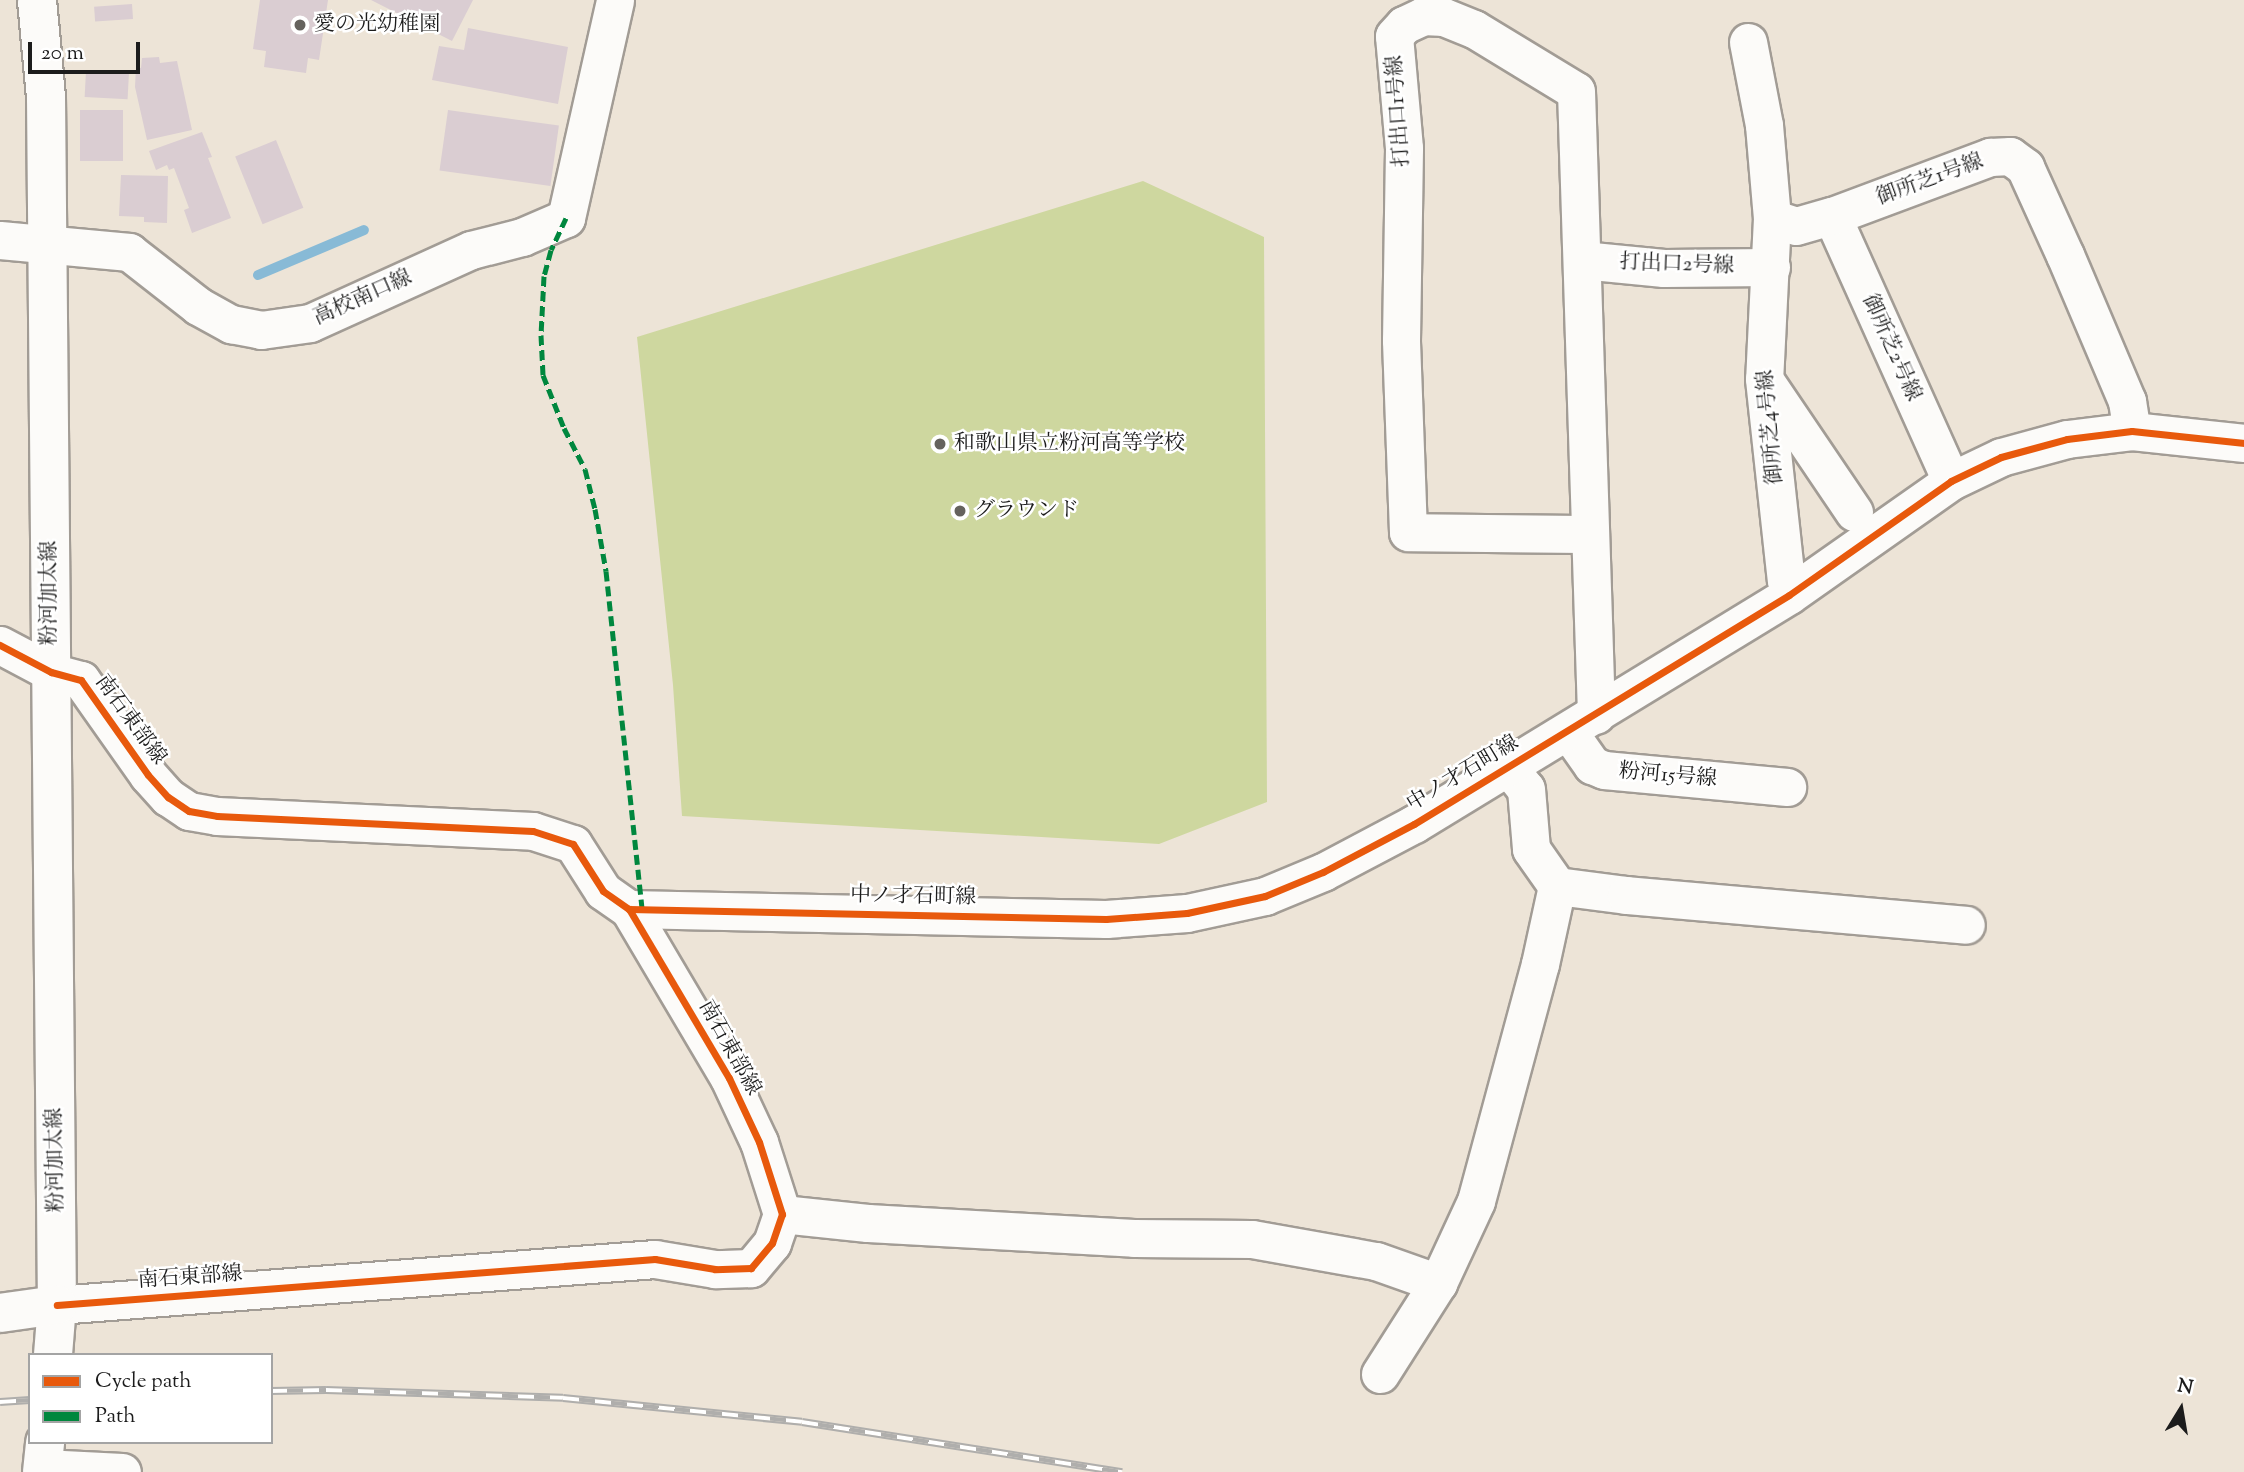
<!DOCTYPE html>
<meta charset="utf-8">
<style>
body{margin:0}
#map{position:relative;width:2244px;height:1472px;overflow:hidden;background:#ede4d7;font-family:"Sorts Mill Goudy","Noto Serif JP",serif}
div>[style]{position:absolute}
.green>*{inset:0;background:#ced79f}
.stream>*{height:10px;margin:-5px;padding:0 5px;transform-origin:5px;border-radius:5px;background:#88bad6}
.building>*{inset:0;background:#dacdd2;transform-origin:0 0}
.roads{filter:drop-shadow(2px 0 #a29c95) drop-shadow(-2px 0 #a29c95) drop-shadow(0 2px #a29c95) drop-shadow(0 -2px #a29c95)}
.minor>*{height:37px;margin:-18.5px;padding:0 18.5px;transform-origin:18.5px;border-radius:18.5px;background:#fcfbf9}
.major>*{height:38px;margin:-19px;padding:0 19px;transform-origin:19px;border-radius:19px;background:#fcfbf9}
.rail>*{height:8px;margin-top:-4px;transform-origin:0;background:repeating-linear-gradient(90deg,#fff 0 16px,#afaeac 0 32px);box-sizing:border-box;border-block:2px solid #afaeac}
.quiet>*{height:5px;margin-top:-2.5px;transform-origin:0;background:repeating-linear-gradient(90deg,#00873e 0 10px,transparent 0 15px)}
.cycleway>*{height:7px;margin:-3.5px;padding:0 3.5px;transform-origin:3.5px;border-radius:3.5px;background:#e8590c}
.dots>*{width:19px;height:19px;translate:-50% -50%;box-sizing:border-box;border:4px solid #fff;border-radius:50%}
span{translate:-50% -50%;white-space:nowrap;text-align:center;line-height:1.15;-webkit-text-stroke:5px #fff;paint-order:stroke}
.poi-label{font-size:21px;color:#1c1c1c}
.left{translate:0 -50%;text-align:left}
.street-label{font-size:21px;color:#1c1c1c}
.legend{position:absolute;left:28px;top:1353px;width:245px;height:91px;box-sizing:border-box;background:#fff;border:2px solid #a4a4a4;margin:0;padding:9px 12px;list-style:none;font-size:21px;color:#1c1c1c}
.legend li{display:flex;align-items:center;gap:14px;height:35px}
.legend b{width:35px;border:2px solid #a4a4a4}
.north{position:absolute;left:2146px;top:1374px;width:70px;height:70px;-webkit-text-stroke:5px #fff;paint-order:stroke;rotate:11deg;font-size:19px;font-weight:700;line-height:28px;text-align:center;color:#1c1c1c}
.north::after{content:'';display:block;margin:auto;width:24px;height:32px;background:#1c1c1c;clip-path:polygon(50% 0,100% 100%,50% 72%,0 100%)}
.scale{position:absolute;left:28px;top:42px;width:112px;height:32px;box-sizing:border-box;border:4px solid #1c1c1c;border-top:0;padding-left:9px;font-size:21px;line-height:24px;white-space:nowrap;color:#1c1c1c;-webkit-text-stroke:5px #fff;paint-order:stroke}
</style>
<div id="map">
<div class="green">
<i style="clip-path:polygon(1143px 181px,1264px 237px,1267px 802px,1159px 844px,682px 816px,673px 685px,637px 337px)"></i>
</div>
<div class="stream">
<i style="left:258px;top:275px;width:115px;rotate:-23deg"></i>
</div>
<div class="building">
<i style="clip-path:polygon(260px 0,328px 0,319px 60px,308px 58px,306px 73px,264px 67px,266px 51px,253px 49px)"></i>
<i style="clip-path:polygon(371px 0,473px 0,452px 41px)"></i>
<i style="left:132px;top:4px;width:15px;height:38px;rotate:86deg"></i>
<i style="clip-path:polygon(468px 28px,568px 47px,558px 104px,432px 80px,439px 46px,464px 50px)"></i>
<i style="clip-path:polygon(159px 57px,160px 63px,177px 61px,192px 130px,147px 140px,135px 87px,136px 67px,141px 68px,142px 58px)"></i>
<i style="left:86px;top:71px;width:43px;height:26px;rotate:3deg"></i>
<i style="left:80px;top:110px;width:43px;height:51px"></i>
<i style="left:448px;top:110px;width:112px;height:61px;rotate:8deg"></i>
<i style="clip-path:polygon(202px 132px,212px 157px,208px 158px,231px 218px,192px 233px,184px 210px,189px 208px,174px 168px,169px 170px,167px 165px,156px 170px,149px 151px)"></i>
<i style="left:276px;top:140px;width:73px;height:44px;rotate:68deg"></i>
<i style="clip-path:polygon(121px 175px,168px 176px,167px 223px,144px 222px,144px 217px,119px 216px)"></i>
</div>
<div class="roads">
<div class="minor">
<i style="left:1748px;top:42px;width:85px;rotate:79.1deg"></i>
<i style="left:1764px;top:125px;width:93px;rotate:85.1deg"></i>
<i style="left:1772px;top:218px;width:161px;rotate:92.8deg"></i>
<i style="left:1764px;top:379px;width:202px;rotate:83.8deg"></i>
<i style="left:1786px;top:580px;width:14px;rotate:69deg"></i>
<i style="left:1832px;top:216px;width:290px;rotate:65.8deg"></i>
<i style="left:1772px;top:218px;width:25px;rotate:18deg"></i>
<i style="left:1796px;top:226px;width:37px;rotate:-16deg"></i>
<i style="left:1832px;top:216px;width:169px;rotate:-20.5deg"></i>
<i style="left:1990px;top:157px;width:20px;rotate:-3deg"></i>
<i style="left:2010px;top:156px;width:19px;rotate:36deg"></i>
<i style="left:2025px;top:167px;width:97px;rotate:65.6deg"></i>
<i style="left:2065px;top:255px;width:159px;rotate:67deg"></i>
<i style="left:2127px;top:401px;width:30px;rotate:81deg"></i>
<i style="left:0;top:240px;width:130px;rotate:5.3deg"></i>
<i style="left:129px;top:252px;width:88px;rotate:38deg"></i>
<i style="left:198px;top:306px;width:38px;rotate:29deg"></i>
<i style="left:231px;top:324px;width:31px;rotate:11deg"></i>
<i style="left:261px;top:330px;width:49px;rotate:-8.1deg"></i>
<i style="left:310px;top:323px;width:177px;rotate:-24.4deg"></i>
<i style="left:471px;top:250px;width:53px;rotate:-14.3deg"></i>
<i style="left:522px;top:237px;width:48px;rotate:-23.4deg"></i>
<i style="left:566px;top:218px;width:223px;rotate:-77.3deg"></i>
<i style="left:1582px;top:260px;width:82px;rotate:5.6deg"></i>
<i style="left:1664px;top:268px;width:107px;rotate:-0.5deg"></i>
<i style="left:1766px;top:382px;width:157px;rotate:55.9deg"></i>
<i style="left:1588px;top:534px;width:180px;rotate:-179.4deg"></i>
<i style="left:1408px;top:532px;width:192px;rotate:-92.1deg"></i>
<i style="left:1401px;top:340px;width:192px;rotate:-89.1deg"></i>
<i style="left:1404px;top:148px;width:112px;rotate:-95.1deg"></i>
<i style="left:1394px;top:36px;width:15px;rotate:-48deg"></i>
<i style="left:1404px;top:25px;width:21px;rotate:-25deg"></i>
<i style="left:1423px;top:16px;width:21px;rotate:3deg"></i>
<i style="left:1444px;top:17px;width:32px;rotate:22deg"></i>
<i style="left:1474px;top:29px;width:119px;rotate:31.3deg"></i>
<i style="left:1576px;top:91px;width:624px;rotate:88.16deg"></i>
<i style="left:0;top:645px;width:58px;rotate:27.9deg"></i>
<i style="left:51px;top:672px;width:31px;rotate:15deg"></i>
<i style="left:81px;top:680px;width:116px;rotate:54.8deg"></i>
<i style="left:148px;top:775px;width:30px;rotate:48deg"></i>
<i style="left:168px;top:797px;width:25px;rotate:34deg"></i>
<i style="left:189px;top:811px;width:28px;rotate:10deg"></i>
<i style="left:217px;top:816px;width:316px;rotate:2.7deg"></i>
<i style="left:533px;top:831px;width:42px;rotate:18deg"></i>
<i style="left:573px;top:844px;width:56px;rotate:57.4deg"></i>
<i style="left:603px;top:891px;width:32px;rotate:35deg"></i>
<i style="left:629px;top:909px;width:196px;rotate:59.4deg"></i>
<i style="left:729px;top:1078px;width:71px;rotate:64.9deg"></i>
<i style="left:759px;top:1142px;width:76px;rotate:72.3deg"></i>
<i style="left:782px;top:1214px;width:31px;rotate:109deg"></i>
<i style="left:772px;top:1243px;width:33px;rotate:130deg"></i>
<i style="left:751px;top:1268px;width:36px;rotate:178deg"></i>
<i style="left:715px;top:1269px;width:61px;rotate:-170.5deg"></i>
<i style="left:655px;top:1259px;width:600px;rotate:175.6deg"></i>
<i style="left:1568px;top:731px;width:42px;rotate:54.8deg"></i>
<i style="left:1592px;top:765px;width:13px;rotate:23deg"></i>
<i style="left:1604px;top:770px;width:184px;rotate:5.3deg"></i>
<i style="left:1508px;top:767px;width:28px;rotate:51deg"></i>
<i style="left:1526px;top:789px;width:60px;rotate:85.2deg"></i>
<i style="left:1531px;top:849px;width:45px;rotate:54.9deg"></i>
<i style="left:1557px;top:886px;width:70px;rotate:7.4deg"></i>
<i style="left:1626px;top:895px;width:341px;rotate:5deg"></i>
<i style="left:629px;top:909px;width:477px;rotate:1.2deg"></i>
<i style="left:1106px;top:919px;width:81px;rotate:-4.2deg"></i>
<i style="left:1187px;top:913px;width:80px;rotate:-12.3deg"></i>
<i style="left:1265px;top:896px;width:63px;rotate:-22.5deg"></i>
<i style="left:1323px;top:872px;width:103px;rotate:-27.8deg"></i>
<i style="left:1414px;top:824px;width:439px;rotate:-31.4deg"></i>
<i style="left:1789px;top:595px;width:198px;rotate:-35.1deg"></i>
<i style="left:1951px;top:481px;width:55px;rotate:-25.6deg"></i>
<i style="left:2001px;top:457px;width:68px;rotate:-15.3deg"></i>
<i style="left:2067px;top:439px;width:65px;rotate:-7deg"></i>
<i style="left:2132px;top:431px;width:113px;rotate:6.1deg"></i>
<i style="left:782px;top:1214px;width:86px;rotate:6deg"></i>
<i style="left:868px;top:1223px;width:266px;rotate:3.2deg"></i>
<i style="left:1134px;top:1238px;width:118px;rotate:0.5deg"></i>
<i style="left:1252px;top:1239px;width:126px;rotate:10.1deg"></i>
<i style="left:1376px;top:1261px;width:66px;rotate:19.5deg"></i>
<i style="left:1380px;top:1374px;width:108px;rotate:-57.5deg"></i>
<i style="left:1438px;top:1283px;width:90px;rotate:-65.1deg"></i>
<i style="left:1476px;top:1201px;width:245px;rotate:-74.9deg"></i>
<i style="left:1540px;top:964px;width:80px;rotate:-77.7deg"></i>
<i style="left:43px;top:1468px;width:79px;rotate:2.9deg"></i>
</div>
<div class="major">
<i style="left:37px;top:0;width:97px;rotate:84.7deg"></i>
<i style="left:46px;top:97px;width:1208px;rotate:89.48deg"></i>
<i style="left:57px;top:1305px;width:50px;rotate:94.6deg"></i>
<i style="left:0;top:1313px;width:58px;rotate:-8deg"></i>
<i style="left:42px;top:1472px;width:30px;rotate:-84deg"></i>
</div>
</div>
<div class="rail">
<i style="left:271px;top:1391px;width:55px;rotate:-1deg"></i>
<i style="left:326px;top:1390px;width:237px;rotate:1.9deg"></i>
<i style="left:563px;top:1398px;width:240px;rotate:5.7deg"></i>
<i style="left:802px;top:1422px;width:324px;rotate:8.9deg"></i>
<i style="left:0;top:1402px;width:30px;rotate:-4deg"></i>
</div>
<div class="quiet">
<i style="left:566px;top:218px;width:35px;rotate:115deg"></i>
<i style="left:551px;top:250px;width:27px;rotate:105deg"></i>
<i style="left:544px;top:276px;width:59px;rotate:92.9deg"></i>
<i style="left:541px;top:335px;width:40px;rotate:87.1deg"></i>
<i style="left:543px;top:375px;width:57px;rotate:68.4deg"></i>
<i style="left:564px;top:428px;width:46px;rotate:62.9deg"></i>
<i style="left:585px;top:469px;width:41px;rotate:76deg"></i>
<i style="left:595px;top:509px;width:63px;rotate:79.9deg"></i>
<i style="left:606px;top:571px;width:339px;rotate:83.9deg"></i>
</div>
<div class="cycleway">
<i style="left:0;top:645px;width:58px;rotate:27.9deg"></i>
<i style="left:51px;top:672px;width:31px;rotate:15deg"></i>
<i style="left:81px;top:680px;width:116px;rotate:54.8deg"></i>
<i style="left:148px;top:775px;width:30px;rotate:48deg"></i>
<i style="left:168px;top:797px;width:25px;rotate:34deg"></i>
<i style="left:189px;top:811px;width:28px;rotate:10deg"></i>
<i style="left:217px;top:816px;width:316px;rotate:2.7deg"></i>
<i style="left:533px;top:831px;width:42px;rotate:18deg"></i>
<i style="left:573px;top:844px;width:56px;rotate:57.4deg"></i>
<i style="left:603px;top:891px;width:32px;rotate:35deg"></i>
<i style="left:629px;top:909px;width:196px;rotate:59.4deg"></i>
<i style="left:729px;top:1078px;width:71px;rotate:64.9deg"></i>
<i style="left:759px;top:1142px;width:76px;rotate:72.3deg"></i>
<i style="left:782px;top:1214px;width:31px;rotate:109deg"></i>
<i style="left:772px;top:1243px;width:33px;rotate:130deg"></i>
<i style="left:751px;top:1268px;width:36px;rotate:178deg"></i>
<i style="left:715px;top:1269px;width:61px;rotate:-170.5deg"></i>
<i style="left:655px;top:1259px;width:600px;rotate:175.6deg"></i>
<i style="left:629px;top:909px;width:477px;rotate:1.2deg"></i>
<i style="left:1106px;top:919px;width:81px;rotate:-4.2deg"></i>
<i style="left:1187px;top:913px;width:80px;rotate:-12.3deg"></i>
<i style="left:1265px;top:896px;width:63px;rotate:-22.5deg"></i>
<i style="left:1323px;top:872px;width:103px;rotate:-27.8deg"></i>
<i style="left:1414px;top:824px;width:439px;rotate:-31.4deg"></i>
<i style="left:1789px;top:595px;width:198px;rotate:-35.1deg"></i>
<i style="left:1951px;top:481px;width:55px;rotate:-25.6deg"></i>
<i style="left:2001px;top:457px;width:68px;rotate:-15.3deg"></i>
<i style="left:2067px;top:439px;width:65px;rotate:-7deg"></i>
<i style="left:2132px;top:431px;width:113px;rotate:6.1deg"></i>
</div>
<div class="dots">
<i style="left:300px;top:25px;background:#65625d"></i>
<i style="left:940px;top:444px;background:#65625d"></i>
<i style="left:960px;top:511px;background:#65625d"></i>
</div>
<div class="poi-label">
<span class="left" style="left:314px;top:25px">愛の光幼稚園</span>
<span class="left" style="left:954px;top:444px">和歌山県立粉河高等学校</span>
<span class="left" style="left:974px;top:511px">グラウンド</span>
</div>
<div class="street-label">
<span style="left:1399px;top:111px;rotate:-94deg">打出口1号線</span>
<span style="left:1930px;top:180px;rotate:-20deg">御所芝1号線</span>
<span style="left:1677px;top:265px;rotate:2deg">打出口2号線</span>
<span style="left:363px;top:298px;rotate:-24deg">高校南口線</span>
<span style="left:1891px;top:348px;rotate:66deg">御所芝2号線</span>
<span style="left:1771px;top:427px;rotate:-95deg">御所芝4号線</span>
<span style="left:50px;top:593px;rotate:-90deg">粉河加太線</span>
<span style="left:130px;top:720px;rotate:54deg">南石東部線</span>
<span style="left:1463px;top:774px;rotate:-31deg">中ノ才石町線</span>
<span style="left:1668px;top:776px;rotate:5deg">粉河15号線</span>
<span style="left:913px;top:897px;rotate:1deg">中ノ才石町線</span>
<span style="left:729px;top:1048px;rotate:61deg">南石東部線</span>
<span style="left:56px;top:1160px;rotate:-91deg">粉河加太線</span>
<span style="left:190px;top:1278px;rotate:-4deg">南石東部線</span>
</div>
<ul class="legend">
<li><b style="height:9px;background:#e8590c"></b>Cycle path</li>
<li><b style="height:9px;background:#00873e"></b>Path</li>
</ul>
<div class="north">N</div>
<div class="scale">20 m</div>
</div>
